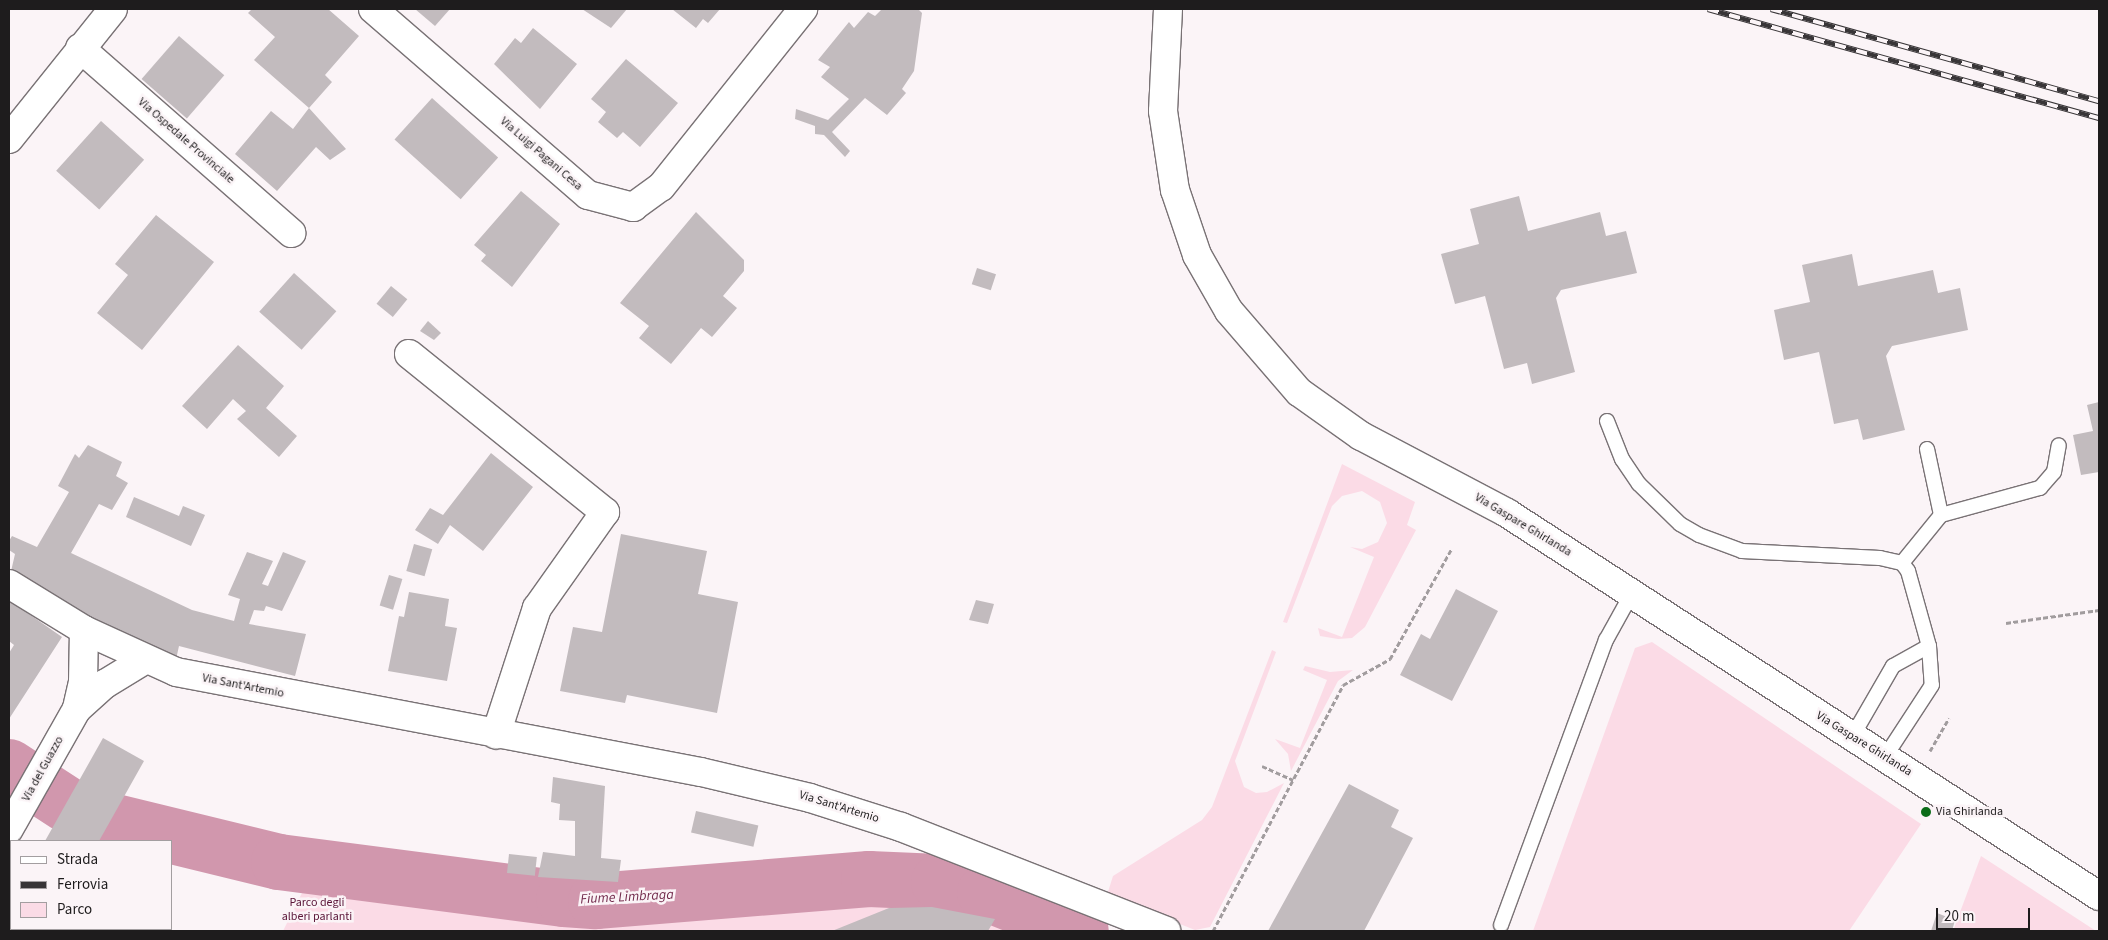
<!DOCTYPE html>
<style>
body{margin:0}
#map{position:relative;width:2108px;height:940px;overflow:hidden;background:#fbf4f7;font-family:"Source Sans 3",sans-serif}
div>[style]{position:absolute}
.green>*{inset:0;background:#fbdbe6}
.river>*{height:56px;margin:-28px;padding:0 28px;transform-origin:28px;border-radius:28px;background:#d197ad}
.building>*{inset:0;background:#c2bbbe;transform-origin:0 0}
.path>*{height:3px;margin-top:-1.5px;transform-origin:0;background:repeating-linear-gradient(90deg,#a19c9e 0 5px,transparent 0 7.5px)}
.roads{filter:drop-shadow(1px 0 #797275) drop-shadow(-1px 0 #797275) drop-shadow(0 1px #797275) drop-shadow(0 -1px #797275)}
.service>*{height:14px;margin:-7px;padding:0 7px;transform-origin:7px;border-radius:7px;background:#fff}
.minor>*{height:28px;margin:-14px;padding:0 14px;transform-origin:14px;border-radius:14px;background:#fff}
.tertiary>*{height:28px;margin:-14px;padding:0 14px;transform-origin:14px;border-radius:14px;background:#fff}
.rail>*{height:5.5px;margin-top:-2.75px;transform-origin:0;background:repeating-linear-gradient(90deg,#fbf4f7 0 11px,#383537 0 22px);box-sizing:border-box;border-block:1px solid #383537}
.dots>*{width:14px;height:14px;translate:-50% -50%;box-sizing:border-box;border:2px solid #fbf4f7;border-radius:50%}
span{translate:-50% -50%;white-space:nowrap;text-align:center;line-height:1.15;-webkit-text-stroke:5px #fbf4f7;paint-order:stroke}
.street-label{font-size:12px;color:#1e1c1d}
.poi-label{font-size:12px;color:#1e1c1d}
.left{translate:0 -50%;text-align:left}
.park-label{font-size:12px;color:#5a1538}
.water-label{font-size:14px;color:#732c4d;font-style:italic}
.frame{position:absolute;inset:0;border:10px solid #1e1c1d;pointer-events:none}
.legend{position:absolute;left:10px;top:840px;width:162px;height:90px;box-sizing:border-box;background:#fbf4f7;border:1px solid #a39ea0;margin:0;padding:6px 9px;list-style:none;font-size:15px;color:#1e1c1d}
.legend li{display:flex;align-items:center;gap:10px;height:25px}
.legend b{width:25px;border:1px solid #a39ea0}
.scale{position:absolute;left:1936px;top:908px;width:94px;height:22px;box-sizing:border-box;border:2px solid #1e1c1d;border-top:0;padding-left:6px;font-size:15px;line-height:18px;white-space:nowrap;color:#1e1c1d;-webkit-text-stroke:4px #fbf4f7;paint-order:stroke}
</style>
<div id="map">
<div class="green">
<i style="clip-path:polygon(1342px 464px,1415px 502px,1407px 525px,1416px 530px,1365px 627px,1352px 638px,1338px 639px,1320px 636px,1318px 628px,1342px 637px,1374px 557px,1350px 547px,1362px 549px,1378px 542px,1387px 523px,1380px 502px,1362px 491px,1342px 496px,1332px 506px,1287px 623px,1283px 622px)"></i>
<i style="clip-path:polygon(1652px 642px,1921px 824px,1849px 931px,1533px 931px,1635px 648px)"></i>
<i style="clip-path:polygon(1272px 650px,1276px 652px,1235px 761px,1244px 787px,1256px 793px,1267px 792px,1284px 783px,1210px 927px,1195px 930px,1107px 895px,1113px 876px,1202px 820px,1212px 807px)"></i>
<i style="clip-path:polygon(1305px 666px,1330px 672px,1353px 670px,1338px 681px,1291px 771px,1288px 754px,1275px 739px,1300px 748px,1327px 680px,1303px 670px)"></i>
<i style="clip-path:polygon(1981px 856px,2096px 931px,1953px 931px)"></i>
<i style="clip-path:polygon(305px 887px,394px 900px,590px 909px,846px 891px,918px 891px,966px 897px,1039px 931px,283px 931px)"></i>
</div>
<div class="river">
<i style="left:9px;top:767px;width:68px;rotate:33deg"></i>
<i style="left:111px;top:821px;width:173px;rotate:13.7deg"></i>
<i style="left:279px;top:862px;width:287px;rotate:7.4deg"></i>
<i style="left:564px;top:899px;width:32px;rotate:4deg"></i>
<i style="left:596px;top:901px;width:274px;rotate:-4.6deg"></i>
<i style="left:869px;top:879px;width:70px;rotate:2.5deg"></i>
<i style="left:939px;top:882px;width:47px;rotate:13.4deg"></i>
<i style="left:985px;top:893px;width:103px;rotate:21.6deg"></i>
</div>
<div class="building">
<i style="clip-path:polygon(252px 9px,328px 9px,359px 36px,325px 75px,332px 82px,309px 108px,254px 60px,275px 37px,248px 13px)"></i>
<i style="clip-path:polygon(415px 9px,450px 9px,435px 26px)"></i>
<i style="clip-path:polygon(582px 9px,627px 9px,611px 28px)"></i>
<i style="clip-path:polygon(672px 9px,720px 9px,708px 23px,703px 19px,696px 28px)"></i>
<i style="clip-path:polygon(882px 9px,918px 9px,922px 13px,914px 71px,902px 89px,906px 93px,887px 115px,865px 98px,832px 132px,850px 151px,845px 157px,824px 135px,815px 134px,815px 126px,795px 119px,796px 109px,828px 120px,849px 99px,821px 77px,830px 67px,818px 60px,849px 22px,854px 28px,868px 12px,875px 16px)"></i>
<i style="clip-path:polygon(533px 28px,577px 64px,540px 109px,494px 64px,515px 38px,521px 43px)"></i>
<i style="left:179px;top:36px;width:60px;height:57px;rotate:41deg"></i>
<i style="clip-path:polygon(626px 59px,678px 103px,640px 147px,623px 132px,617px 138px,598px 122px,606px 112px,591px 99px)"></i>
<i style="left:432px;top:98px;width:89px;height:56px;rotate:42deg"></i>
<i style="clip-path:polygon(309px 108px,346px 149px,330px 160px,316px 147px,277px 191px,235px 154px,271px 111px,293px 129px)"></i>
<i style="left:101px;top:121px;width:58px;height:67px;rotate:42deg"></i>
<i style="clip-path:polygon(521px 191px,560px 224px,512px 287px,481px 261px,486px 255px,474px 245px)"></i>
<i style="clip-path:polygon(1519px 196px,1528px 231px,1600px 212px,1606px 236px,1626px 231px,1637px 273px,1561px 290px,1556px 298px,1575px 372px,1532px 384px,1527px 363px,1504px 369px,1485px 296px,1455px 304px,1441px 254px,1479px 244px,1470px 209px)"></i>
<i style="clip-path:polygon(696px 212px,744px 260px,744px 271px,723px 296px,737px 308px,712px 337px,701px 328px,671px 364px,639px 338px,649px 326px,620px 303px)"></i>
<i style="clip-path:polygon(156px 215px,214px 262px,142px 350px,97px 313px,128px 275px,115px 264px)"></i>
<i style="clip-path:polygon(1852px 254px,1858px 286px,1933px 270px,1938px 293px,1960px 288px,1968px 330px,1892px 346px,1886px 356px,1905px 430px,1863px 440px,1858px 419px,1834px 424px,1819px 352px,1784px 360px,1774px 310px,1810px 302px,1802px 265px)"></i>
<i style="left:977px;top:268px;width:20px;height:17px;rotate:18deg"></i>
<i style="left:294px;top:273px;width:57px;height:52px;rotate:42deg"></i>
<i style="left:391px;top:286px;width:21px;height:23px;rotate:39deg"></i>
<i style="clip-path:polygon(428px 321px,441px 333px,434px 340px,420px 331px)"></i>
<i style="clip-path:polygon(238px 345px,284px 386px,266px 408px,297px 436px,279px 457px,237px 419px,246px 411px,233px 399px,207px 429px,182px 406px)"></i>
<i style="clip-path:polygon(2099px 402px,2099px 472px,2081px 475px,2073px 435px,2093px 431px,2087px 405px)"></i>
<i style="clip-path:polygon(88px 445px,122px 462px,116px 476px,128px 483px,112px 510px,99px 504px,71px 553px,192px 610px,234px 621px,240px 599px,228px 595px,247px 552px,273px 561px,262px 584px,268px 586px,283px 552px,306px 561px,282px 611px,266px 606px,264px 611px,254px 610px,249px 624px,306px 634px,295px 676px,179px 646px,175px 664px,9px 580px,15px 554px,9px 550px,9px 541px,12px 536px,37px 547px,69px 492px,58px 486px,75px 454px,79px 458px)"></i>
<i style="clip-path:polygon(491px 453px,533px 487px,483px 551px,450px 525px,438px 544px,415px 530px,430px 508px,443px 515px)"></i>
<i style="clip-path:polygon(134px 497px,179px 516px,183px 506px,205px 515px,191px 546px,126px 517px)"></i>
<i style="clip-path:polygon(621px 534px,707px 551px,698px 594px,738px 602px,717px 713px,627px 695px,625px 703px,560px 691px,573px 627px,602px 632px)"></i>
<i style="left:414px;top:544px;width:19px;height:28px;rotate:16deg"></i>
<i style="left:389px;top:575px;width:14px;height:32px;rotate:17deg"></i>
<i style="clip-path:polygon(1456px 589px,1498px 611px,1452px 701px,1400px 675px,1421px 634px,1430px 639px)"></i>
<i style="clip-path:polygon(409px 592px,449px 599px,445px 626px,457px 628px,447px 681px,388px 671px,399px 616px,404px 617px)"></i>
<i style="clip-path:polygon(9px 600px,62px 637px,9px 719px,9px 653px,14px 645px,9px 641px)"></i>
<i style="clip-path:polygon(976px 600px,994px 604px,988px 624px,969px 620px)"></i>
<i style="clip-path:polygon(103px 738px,144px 761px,99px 841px,45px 841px)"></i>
<i style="clip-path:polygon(553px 777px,605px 786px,601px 858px,621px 860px,618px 882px,538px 877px,543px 852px,575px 856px,575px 821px,559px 820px,560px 804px,551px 802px)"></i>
<i style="clip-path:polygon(1349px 784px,1399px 810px,1391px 827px,1413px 838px,1364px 931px,1268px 931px)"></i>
<i style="left:696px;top:811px;width:64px;height:22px;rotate:13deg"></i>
<i style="left:509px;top:854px;width:28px;height:19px;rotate:6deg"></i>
<i style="clip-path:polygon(11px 856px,11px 929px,16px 931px,9px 931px)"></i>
<i style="clip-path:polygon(932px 907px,995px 919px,988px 931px,832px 931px,889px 908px)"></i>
<i style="clip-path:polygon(1937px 913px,1955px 920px,1952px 931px,1931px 931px)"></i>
</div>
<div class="path">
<i style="left:2006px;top:623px;width:94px;rotate:-8deg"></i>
<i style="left:1930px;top:751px;width:38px;rotate:-60deg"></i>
<i style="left:1262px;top:766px;width:34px;rotate:24deg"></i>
<i style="left:1213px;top:931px;width:278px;rotate:-62.1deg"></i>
<i style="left:1343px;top:685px;width:54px;rotate:-29deg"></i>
<i style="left:1390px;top:659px;width:127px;rotate:-60.8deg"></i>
</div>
<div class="roads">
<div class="service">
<i style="left:1607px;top:421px;width:41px;rotate:68.5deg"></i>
<i style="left:1622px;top:459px;width:30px;rotate:56deg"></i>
<i style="left:1639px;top:484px;width:57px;rotate:44.3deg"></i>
<i style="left:1680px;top:524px;width:22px;rotate:30deg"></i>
<i style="left:1699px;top:535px;width:46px;rotate:20.4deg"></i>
<i style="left:1742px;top:551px;width:138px;rotate:2.9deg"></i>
<i style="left:1880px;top:558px;width:23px;rotate:13deg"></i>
<i style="left:1902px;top:563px;width:10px;rotate:53deg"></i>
<i style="left:1908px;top:571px;width:78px;rotate:74.4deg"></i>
<i style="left:1927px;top:449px;width:67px;rotate:78deg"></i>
<i style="left:1902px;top:563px;width:62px;rotate:-50.9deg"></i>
<i style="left:1941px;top:515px;width:103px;rotate:-15.3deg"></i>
<i style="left:2040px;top:488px;width:21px;rotate:-49deg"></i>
<i style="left:2054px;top:472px;width:27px;rotate:-80deg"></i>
<i style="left:1852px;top:737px;width:82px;rotate:-60deg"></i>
<i style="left:1893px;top:666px;width:41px;rotate:-29.1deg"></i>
<i style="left:1929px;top:646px;width:39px;rotate:86deg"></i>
<i style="left:1932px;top:685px;width:86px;rotate:123.1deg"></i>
<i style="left:1501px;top:925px;width:304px;rotate:-69.8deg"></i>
<i style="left:1606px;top:640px;width:54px;rotate:-61deg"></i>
</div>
<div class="minor">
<i style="left:373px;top:9px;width:284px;rotate:40.9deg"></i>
<i style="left:588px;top:195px;width:47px;rotate:14.9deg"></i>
<i style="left:633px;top:207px;width:34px;rotate:-36deg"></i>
<i style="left:661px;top:187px;width:228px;rotate:-51.4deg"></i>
<i style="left:80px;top:48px;width:281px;rotate:41.2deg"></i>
<i style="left:9px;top:139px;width:166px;rotate:-51.3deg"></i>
<i style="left:409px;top:354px;width:252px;rotate:38.9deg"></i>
<i style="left:605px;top:512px;width:118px;rotate:125.3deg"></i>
<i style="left:537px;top:608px;width:133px;rotate:108deg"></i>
<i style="left:9px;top:584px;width:88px;rotate:31.5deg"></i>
<i style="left:84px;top:630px;width:101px;rotate:24.5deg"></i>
<i style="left:176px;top:672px;width:534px;rotate:10.78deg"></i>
<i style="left:701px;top:772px;width:112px;rotate:13.4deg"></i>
<i style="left:810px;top:798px;width:96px;rotate:17.7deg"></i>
<i style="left:901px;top:827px;width:285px;rotate:21.4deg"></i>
<i style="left:84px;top:630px;width:52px;rotate:91.1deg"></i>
<i style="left:83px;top:682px;width:28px;rotate:103deg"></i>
<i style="left:77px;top:709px;width:38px;rotate:-42deg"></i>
<i style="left:105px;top:684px;width:48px;rotate:-31.4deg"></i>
<i style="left:9px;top:829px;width:138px;rotate:-60.5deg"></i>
</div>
<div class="tertiary">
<i style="left:1168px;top:9px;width:102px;rotate:92.8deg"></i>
<i style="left:1163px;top:111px;width:80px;rotate:81.4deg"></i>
<i style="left:1175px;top:190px;width:69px;rotate:71.3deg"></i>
<i style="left:1197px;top:255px;width:64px;rotate:60.3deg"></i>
<i style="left:1229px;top:311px;width:107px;rotate:49.2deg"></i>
<i style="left:1299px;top:392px;width:76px;rotate:35.4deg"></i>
<i style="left:1361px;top:436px;width:165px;rotate:27.8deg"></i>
<i style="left:1507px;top:513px;width:705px;rotate:32.9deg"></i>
</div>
</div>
<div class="rail">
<i style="left:1708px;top:9px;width:406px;rotate:15.6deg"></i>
<i style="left:1771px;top:9px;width:341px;rotate:15.7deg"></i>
</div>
<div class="dots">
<i style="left:1926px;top:812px;background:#0b6c18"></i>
</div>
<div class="street-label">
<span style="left:186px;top:141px;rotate:41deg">Via Ospedale Provinciale</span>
<span style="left:541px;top:154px;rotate:41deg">Via Luigi Pagani Cesa</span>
<span style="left:1523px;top:525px;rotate:31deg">Via Gaspare Ghirlanda</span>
<span style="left:243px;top:686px;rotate:11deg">Via Sant'Artemio</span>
<span style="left:1864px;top:744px;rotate:32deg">Via Gaspare Ghirlanda</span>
<span style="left:43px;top:769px;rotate:-61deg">Via del Guazzo</span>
<span style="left:839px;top:807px;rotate:17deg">Via Sant'Artemio</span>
</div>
<div class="poi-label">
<span class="left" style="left:1936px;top:812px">Via Ghirlanda</span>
</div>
<div class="park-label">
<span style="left:317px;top:910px">Parco degli<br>alberi parlanti</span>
</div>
<div class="water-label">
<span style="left:627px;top:897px;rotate:-3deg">Fiume Limbraga</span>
</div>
<div class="frame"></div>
<ul class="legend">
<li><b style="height:6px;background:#fff"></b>Strada</li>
<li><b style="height:6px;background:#383537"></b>Ferrovia</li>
<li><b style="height:14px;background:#fbdbe6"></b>Parco</li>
</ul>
<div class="scale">20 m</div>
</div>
